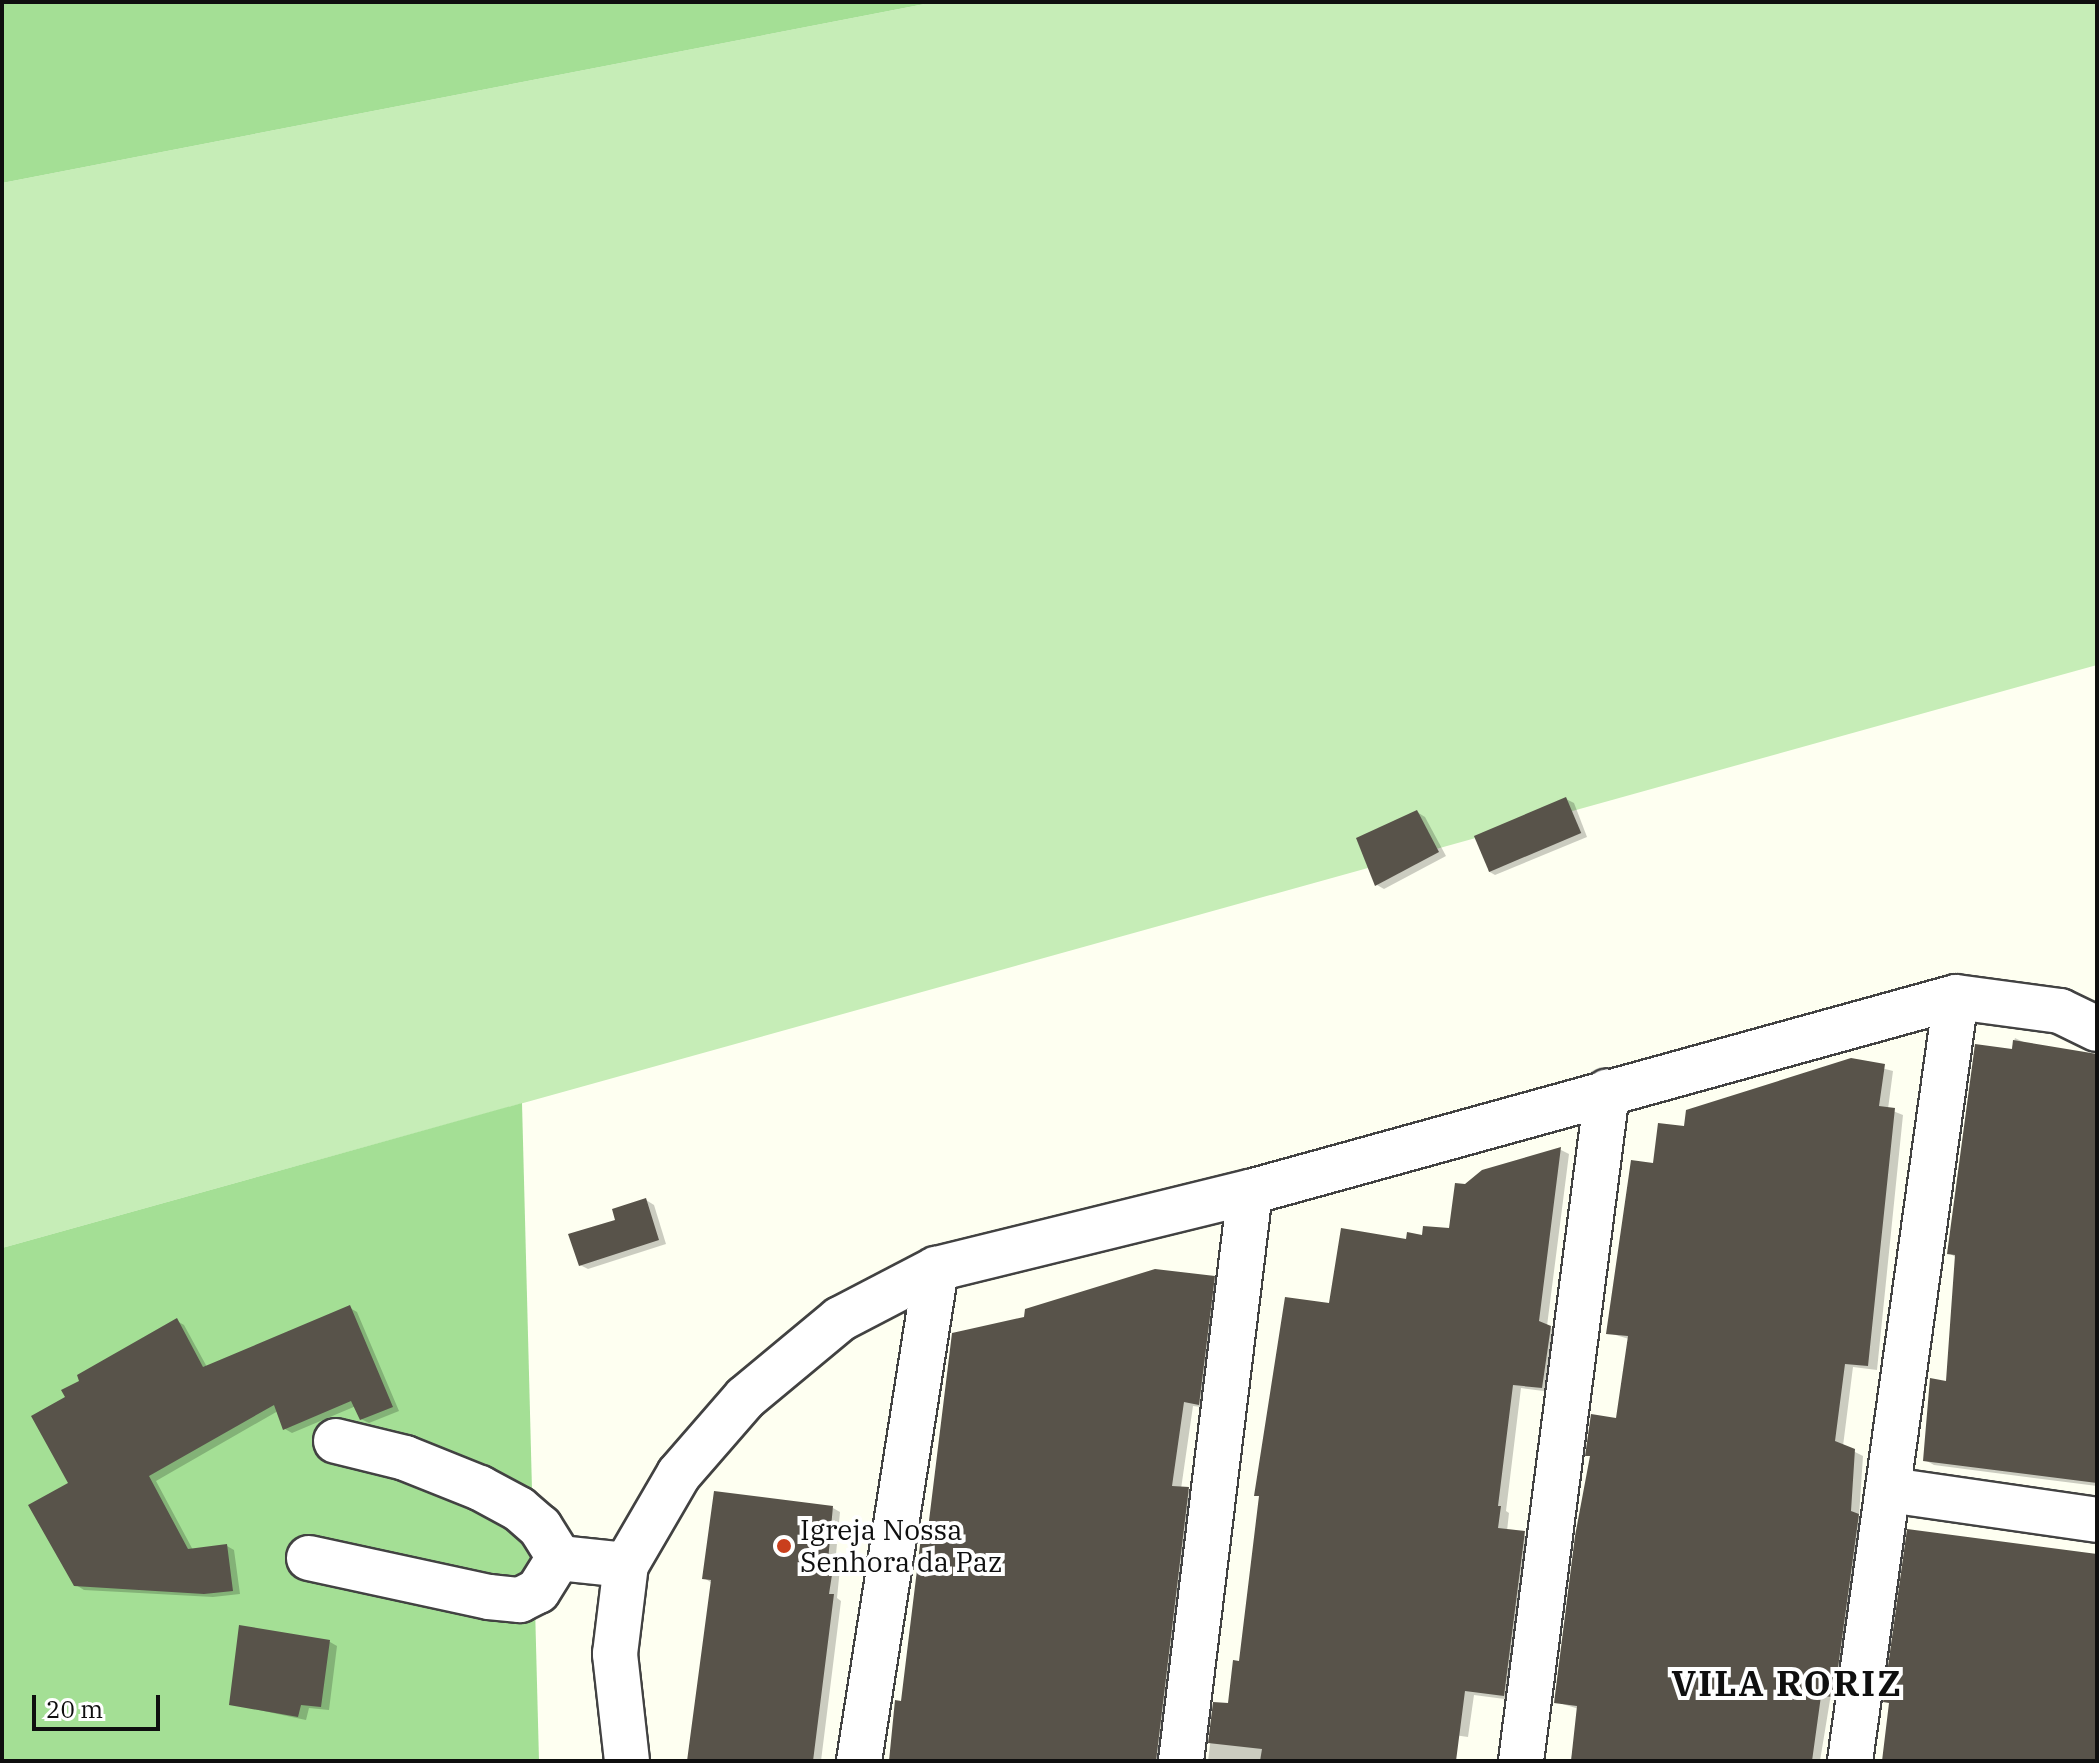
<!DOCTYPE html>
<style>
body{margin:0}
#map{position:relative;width:2099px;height:1763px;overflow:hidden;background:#fefff1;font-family:"IBM Plex Serif",serif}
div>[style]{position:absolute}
.green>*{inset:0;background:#c6edb7}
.forest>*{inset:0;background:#a4df95}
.shadow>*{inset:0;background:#0003}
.building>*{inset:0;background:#58534a;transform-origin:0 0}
.roads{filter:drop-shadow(2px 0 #424242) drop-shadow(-2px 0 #424242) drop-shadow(0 2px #424242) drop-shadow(0 -2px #424242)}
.minor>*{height:44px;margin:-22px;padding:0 22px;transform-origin:22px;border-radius:22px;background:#fff}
.dots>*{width:22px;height:22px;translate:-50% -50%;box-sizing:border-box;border:4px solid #fff;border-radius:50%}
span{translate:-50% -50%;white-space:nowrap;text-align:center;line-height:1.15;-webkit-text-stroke:8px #fff;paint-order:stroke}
.poi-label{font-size:28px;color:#0f0f0f}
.left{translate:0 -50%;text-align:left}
.district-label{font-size:36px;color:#0f0f0f;font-weight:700;letter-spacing:2px}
.frame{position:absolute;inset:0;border:4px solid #0f0f0f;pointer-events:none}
.scale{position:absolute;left:32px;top:1695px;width:128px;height:36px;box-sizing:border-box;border:4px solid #0f0f0f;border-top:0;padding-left:10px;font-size:24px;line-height:28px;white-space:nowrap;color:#0f0f0f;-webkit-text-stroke:6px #fff;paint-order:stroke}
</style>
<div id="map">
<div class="green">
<i style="clip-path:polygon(935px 2px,2097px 2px,2097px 665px,2px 1248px,2px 183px)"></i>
</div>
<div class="forest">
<i style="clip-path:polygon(2px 2px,935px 2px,2px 183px)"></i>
<i style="clip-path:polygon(522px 1103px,539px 1761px,2px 1761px,2px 1248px)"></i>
</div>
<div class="shadow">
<i style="clip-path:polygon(1566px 799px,1574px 803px,1587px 837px,1495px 875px,1488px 871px)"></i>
<i style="clip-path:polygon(1417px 812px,1425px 817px,1446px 856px,1384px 889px,1377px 885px)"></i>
<i style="clip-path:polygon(2015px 1038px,2097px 1078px,2097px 1486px,1934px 1465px,1925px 1460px,1948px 1384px,1957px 1258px,1949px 1253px)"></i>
<i style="clip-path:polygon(1851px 1060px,1893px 1071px,1888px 1109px,1903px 1115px,1877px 1370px,1853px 1367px,1843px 1446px,1863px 1456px,1859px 1516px,1867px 1521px,1842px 1701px,1830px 1700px,1820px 1761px,1571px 1761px,1579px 1709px,1556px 1702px,1592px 1457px,1588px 1455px,1618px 1421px,1629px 1339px,1609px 1333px,1655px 1165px,1686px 1128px)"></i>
<i style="clip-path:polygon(1561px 1150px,1569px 1154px,1547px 1326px,1559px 1333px,1551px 1392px,1521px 1388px,1506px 1511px,1509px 1513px,1507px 1531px,1533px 1538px,1512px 1700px,1474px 1695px,1468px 1737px,1447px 1734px,1443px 1761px,1208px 1761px,1215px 1704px,1229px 1705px,1241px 1664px,1261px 1497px,1256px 1495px,1330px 1305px,1408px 1241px,1450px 1230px,1466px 1186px)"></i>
<i style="clip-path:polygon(646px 1200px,654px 1205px,666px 1244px,588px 1269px,580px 1265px)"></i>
<i style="clip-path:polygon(1214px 1278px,1223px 1283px,1208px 1408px,1193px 1406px,1181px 1489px,1197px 1494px,1165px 1761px,890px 1761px,896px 1702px,903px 1703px,929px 1540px)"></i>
<i style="clip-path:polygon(350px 1308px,357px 1312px,399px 1411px,369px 1423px,361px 1419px,356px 1406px,292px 1433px,285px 1429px,278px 1411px,156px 1481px,193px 1550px,227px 1546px,234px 1550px,240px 1594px,213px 1597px,84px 1590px,76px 1585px,68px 1398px,177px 1321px,184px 1325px,207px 1367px)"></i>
<i style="clip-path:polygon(833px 1508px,840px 1512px,835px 1565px,840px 1568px,837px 1598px,841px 1601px,821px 1761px,689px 1761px,712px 1583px,704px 1578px)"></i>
<i style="clip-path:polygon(241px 1627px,330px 1642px,337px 1646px,329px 1710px,309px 1708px,306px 1720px,231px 1704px)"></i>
</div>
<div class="building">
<i style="left:1566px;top:797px;width:39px;height:100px;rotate:67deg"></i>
<i style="clip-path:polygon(1417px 810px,1439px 852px,1375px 886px,1356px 838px)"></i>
<i style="clip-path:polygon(2013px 1040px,2097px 1054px,2097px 1483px,1923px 1461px,1930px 1378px,1946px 1381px,1955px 1255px,1947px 1254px,1975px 1044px,2012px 1049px)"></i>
<i style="clip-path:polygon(1851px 1058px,1885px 1064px,1879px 1106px,1895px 1108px,1868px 1366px,1845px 1364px,1835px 1441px,1855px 1449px,1851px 1511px,1859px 1514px,1834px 1697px,1821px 1696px,1812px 1761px,1571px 1761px,1577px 1706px,1554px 1703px,1575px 1536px,1590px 1456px,1585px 1456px,1591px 1414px,1616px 1418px,1628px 1336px,1606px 1334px,1631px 1160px,1653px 1163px,1658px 1123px,1684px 1126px,1686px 1110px)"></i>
<i style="clip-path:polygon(1561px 1147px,1539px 1321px,1551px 1326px,1542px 1388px,1513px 1385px,1498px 1506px,1501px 1506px,1498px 1528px,1525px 1531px,1504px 1696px,1465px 1691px,1456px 1761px,1260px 1761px,1262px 1749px,1208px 1743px,1213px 1702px,1228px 1703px,1233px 1660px,1239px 1661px,1259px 1496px,1254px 1496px,1285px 1297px,1329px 1303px,1341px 1228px,1406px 1239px,1407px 1232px,1422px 1235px,1423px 1226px,1449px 1228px,1455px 1183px,1465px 1184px,1482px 1170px)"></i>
<i style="clip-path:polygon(646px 1198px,659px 1240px,579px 1266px,568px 1234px,615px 1220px,612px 1209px)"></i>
<i style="clip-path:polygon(1155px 1269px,1215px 1276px,1199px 1405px,1184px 1402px,1172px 1486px,1189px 1487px,1156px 1761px,889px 1761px,895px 1700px,901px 1701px,921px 1537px,927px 1537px,952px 1333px,1024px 1317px,1025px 1309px)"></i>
<i style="clip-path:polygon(350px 1305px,393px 1407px,360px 1420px,351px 1401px,283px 1430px,274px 1405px,149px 1476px,188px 1549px,227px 1544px,233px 1591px,204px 1594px,74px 1586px,28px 1505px,68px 1483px,31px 1416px,65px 1397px,61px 1390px,79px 1381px,77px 1375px,177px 1318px,203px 1367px)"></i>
<i style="clip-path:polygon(714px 1491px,833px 1506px,828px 1561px,834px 1562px,829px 1594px,834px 1594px,813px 1761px,687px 1761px,711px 1580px,702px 1579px)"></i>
<i style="clip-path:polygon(1907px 1529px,2097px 1554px,2097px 1761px,1882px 1761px,1889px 1703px,1883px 1702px)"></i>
<i style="clip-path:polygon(239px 1625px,330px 1640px,321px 1707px,301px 1705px,298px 1717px,229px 1705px)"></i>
</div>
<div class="roads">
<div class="minor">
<i style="left:336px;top:1441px;width:71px;rotate:13.8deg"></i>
<i style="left:405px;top:1458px;width:81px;rotate:21.8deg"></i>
<i style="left:480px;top:1488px;width:44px;rotate:28.3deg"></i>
<i style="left:519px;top:1509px;width:28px;rotate:41deg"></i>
<i style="left:540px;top:1527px;width:36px;rotate:58deg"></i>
<i style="left:1890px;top:1490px;width:209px;rotate:8.2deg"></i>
<i style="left:309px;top:1558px;width:184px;rotate:12.2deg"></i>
<i style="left:489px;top:1597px;width:31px;rotate:6deg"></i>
<i style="left:520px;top:1600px;width:20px;rotate:-27deg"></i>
<i style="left:538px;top:1591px;width:39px;rotate:-58deg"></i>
<i style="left:559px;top:1558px;width:67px;rotate:6deg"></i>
<i style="left:627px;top:1761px;width:108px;rotate:-96.4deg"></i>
<i style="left:615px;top:1654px;width:90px;rotate:-83deg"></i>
<i style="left:626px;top:1565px;width:105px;rotate:-59.8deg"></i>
<i style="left:679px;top:1474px;width:101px;rotate:-49deg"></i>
<i style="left:745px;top:1398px;width:124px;rotate:-39.7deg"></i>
<i style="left:840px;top:1319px;width:108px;rotate:-27.5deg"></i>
<i style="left:936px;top:1269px;width:323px;rotate:-13.8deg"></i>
<i style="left:1250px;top:1192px;width:732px;rotate:-15.44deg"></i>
<i style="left:1956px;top:997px;width:105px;rotate:7.7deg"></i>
<i style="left:2060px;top:1011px;width:41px;rotate:25.9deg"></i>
<i style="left:859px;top:1761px;width:498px;rotate:-81.1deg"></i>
<i style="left:1181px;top:1761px;width:573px;rotate:-83.09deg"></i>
<i style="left:1521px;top:1761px;width:675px;rotate:-82.67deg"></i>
<i style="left:1850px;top:1761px;width:771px;rotate:-82.1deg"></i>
</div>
</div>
<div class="dots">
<i style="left:784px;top:1546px;background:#c93f1d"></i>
</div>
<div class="poi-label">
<span class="left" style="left:800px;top:1546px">Igreja Nossa<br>Senhora da Paz</span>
</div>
<div class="district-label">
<span style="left:1787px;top:1683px">VILA RORIZ</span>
</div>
<div class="frame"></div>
<div class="scale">20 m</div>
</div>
